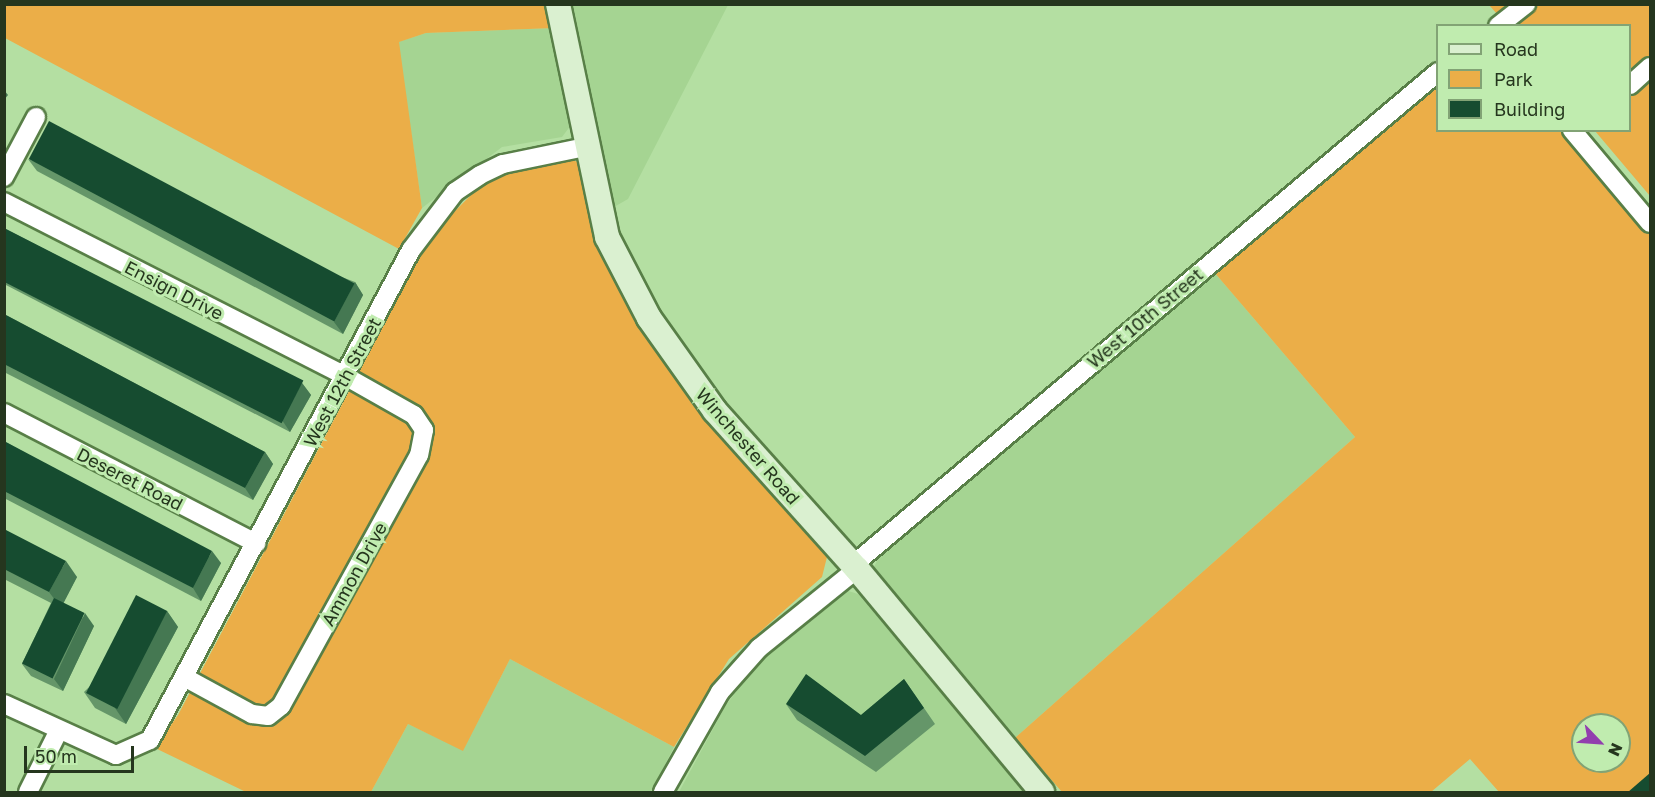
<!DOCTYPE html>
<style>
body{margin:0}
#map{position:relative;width:1655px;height:797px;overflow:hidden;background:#b4dfa2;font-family:"Golos Text",sans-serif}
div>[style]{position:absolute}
.built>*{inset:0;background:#a5d492}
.green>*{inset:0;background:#ebae48}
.roads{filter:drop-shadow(2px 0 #587f47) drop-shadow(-2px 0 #587f47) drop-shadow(0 2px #587f47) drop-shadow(0 -2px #587f47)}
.street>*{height:18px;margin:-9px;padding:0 9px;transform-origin:9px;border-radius:9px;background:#fff}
.secondary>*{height:24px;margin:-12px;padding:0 12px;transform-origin:12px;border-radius:12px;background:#daf0d0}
.wall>*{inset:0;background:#659669}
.shaded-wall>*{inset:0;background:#457852}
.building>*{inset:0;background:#164c30;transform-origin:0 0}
span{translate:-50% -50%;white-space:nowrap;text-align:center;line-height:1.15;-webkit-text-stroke:6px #c0ecaf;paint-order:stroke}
.street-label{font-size:18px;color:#25361e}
.frame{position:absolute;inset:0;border:6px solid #25361e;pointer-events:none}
.legend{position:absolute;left:1436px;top:24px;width:195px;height:108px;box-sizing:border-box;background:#c0ecaf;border:2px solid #82a375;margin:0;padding:8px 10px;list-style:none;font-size:18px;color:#25361e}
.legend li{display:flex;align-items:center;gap:12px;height:30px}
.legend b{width:30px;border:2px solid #82a375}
.north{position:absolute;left:1571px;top:713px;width:60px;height:60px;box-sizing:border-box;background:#c0ecaf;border:2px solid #82a375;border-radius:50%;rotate:115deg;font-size:16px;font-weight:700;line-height:24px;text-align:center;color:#25361e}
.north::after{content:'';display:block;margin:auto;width:21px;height:27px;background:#923fae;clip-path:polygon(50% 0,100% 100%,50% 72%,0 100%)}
.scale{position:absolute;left:24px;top:746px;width:110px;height:27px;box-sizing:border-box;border:3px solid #25361e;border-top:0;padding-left:8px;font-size:18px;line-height:21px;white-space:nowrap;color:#25361e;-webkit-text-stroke:4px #c0ecaf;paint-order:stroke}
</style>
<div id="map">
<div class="built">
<i style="clip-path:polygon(573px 5px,728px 5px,628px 199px,614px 207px)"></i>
<i style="clip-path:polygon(555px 28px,571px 125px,562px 137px,502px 147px,422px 208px,398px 42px,426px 33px)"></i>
<i style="clip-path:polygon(1214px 272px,1355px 437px,1015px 738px,875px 578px,874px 567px,879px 557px)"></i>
<i style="clip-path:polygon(845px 590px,858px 594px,1026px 792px,679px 792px,726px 705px,757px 664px)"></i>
<i style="clip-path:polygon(510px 659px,674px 747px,651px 792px,371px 792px,408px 724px,463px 750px)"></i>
</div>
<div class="green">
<i style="clip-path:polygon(550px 4px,555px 28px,426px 33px,399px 42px,422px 208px,399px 249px,5px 38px,4px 5px)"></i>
<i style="clip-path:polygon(1489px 5px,1650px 5px,1650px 196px,1595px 131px,1630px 130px,1630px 26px,1507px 25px)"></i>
<i style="clip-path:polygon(evenodd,1437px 83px,1438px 130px,1562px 131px,1650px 235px,1650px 792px,1499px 792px,1470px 759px,1431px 792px,1062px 792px,1015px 738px,1355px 437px,1214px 272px,1437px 83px,1583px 725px,1619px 725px,1619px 761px,1583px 761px,1583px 725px)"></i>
<i style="clip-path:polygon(566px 158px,578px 162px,615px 275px,828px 553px,822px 577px,729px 659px,674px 747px,510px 659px,463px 751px,408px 724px,371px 792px,246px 792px,155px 748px,178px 715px,432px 234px,482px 184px,507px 171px)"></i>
</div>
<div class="roads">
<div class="street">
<i style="left:1498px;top:26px;width:36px;rotate:-38deg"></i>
<i style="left:1630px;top:85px;width:27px;rotate:-42deg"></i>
<i style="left:1572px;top:130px;width:121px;rotate:50deg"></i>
<i style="left:4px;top:177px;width:68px;rotate:-61.9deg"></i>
<i style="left:4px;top:202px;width:383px;rotate:27deg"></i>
<i style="left:345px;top:376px;width:79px;rotate:29.5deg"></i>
<i style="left:414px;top:415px;width:18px;rotate:56deg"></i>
<i style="left:424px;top:430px;width:25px;rotate:101deg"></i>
<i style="left:419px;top:455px;width:286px;rotate:118.8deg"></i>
<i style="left:281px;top:706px;width:16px;rotate:142deg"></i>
<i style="left:268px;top:716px;width:16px;rotate:-173deg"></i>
<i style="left:252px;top:714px;width:75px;rotate:-151.4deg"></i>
<i style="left:4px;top:413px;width:284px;rotate:27.3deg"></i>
<i style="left:853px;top:565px;width:765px;rotate:-40.12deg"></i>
<i style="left:4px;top:704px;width:123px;rotate:24.5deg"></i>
<i style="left:116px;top:755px;width:37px;rotate:-24deg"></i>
<i style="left:150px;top:740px;width:555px;rotate:-61.96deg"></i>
<i style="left:411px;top:250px;width:73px;rotate:-52.8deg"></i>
<i style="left:455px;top:192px;width:30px;rotate:-34deg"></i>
<i style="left:480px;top:175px;width:25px;rotate:-26deg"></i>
<i style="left:503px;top:164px;width:84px;rotate:-11.7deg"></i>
<i style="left:28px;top:792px;width:69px;rotate:-63.4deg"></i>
<i style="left:663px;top:792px;width:115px;rotate:-60.3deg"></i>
<i style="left:720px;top:692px;width:59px;rotate:-48.4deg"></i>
<i style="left:759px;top:648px;width:126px;rotate:-38.9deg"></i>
</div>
<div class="secondary">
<i style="left:558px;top:4px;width:238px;rotate:78.1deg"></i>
<i style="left:607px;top:237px;width:91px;rotate:62.6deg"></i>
<i style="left:649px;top:318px;width:114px;rotate:54.6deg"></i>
<i style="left:715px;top:411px;width:212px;rotate:48.1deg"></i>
<i style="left:857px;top:569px;width:290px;rotate:50.3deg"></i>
</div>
</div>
<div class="wall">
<i style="clip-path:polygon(28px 159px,355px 282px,363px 295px,343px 334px,37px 171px)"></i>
<i style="clip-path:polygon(4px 228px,302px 383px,311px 395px,290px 432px,4px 284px)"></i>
<i style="clip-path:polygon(4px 314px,265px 452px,273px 464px,253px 500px,4px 372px)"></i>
<i style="clip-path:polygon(4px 441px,221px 563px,201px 601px,4px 498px)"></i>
<i style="clip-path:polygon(4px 529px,77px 577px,63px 603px,94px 626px,63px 691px,31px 676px,22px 664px,51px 603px,4px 579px)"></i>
<i style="clip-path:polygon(167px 611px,178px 627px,126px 724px,95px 708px,84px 692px)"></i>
<i style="clip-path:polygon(904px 679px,935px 724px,876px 772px,797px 720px,786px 704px,861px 715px)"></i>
</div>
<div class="shaded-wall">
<i style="clip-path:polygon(4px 90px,8px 95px,4px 100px)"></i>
<i style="clip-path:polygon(355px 282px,363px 295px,343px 334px,334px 322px)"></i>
<i style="clip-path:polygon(302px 383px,311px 395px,290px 432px,282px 420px)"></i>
<i style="clip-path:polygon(265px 452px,273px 464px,253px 500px,245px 488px)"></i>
<i style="clip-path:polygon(212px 551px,221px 563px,201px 601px,193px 588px)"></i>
<i style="clip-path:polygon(66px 561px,77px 577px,61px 608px,49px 592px)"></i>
<i style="clip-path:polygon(167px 611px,178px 627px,126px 724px,115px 708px)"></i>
<i style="clip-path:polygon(85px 613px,94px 626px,63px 691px,54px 679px)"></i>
</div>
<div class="building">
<i style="left:49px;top:121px;width:346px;height:43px;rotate:28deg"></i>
<i style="left:4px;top:228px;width:336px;height:48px;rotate:27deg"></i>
<i style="clip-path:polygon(4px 314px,265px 452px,245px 488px,4px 364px)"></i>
<i style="clip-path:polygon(4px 441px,212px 551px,193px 588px,4px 491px)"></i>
<i style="clip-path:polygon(4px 529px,66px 561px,49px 592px,4px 569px)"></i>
<i style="left:136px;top:595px;width:35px;height:110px;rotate:27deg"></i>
<i style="left:54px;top:598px;width:34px;height:73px;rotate:26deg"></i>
<i style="clip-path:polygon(806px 674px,861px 715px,904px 679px,924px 708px,865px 756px,786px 704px)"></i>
<i style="clip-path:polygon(1650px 773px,1650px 792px,1628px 792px)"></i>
</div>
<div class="street-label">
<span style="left:174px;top:290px;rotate:27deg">Ensign Drive</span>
<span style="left:1145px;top:318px;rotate:-40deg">West 10th Street</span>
<span style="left:342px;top:382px;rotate:-62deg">West 12th Street</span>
<span style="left:748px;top:446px;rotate:49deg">Winchester Road</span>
<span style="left:130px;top:479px;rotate:27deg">Deseret Road</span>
<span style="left:354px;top:574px;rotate:-61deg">Ammon Drive</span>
</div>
<div class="frame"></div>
<ul class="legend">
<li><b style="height:8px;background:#daf0d0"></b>Road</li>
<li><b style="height:16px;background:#ebae48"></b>Park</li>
<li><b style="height:16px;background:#164c30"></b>Building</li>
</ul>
<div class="north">N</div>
<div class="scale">50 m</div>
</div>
